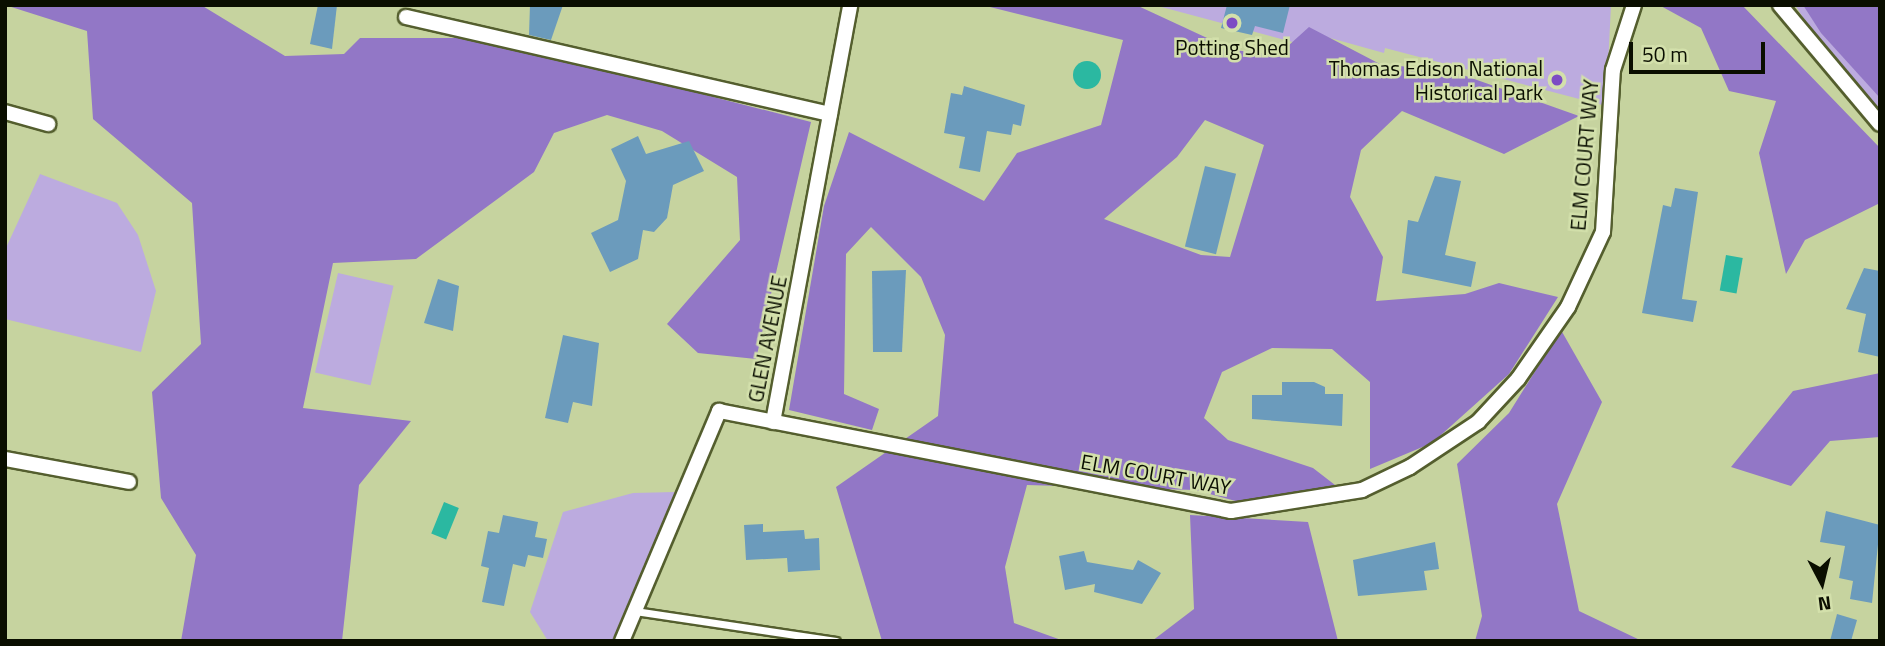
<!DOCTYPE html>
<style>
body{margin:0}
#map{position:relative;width:1885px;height:646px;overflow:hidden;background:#c6d39f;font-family:"Titillium Web",sans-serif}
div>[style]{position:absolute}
.green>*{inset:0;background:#bcabdf;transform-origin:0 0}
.forest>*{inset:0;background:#9277c6}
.water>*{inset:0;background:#2bb8a1;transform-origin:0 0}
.round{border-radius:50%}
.building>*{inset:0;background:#6b9bbc;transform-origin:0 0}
.roads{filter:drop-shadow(2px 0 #545e2e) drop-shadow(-2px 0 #545e2e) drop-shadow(0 2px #545e2e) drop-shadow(0 -2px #545e2e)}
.lane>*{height:7px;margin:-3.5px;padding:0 3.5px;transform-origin:3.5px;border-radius:3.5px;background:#fff}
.street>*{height:14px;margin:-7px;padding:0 7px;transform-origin:7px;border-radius:7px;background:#fff}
.dots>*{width:19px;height:19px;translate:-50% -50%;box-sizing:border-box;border:4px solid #d3e0ab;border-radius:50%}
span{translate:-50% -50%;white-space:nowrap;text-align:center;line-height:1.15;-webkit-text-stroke:5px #d3e0ab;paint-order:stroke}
.poi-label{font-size:21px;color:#0a0e00}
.right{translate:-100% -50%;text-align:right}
.street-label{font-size:21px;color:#0a0e00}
.frame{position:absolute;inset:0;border:7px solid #0a0e00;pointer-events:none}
.north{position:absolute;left:1787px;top:548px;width:70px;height:70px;-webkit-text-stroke:5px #d3e0ab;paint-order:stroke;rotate:173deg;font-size:19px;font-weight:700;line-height:28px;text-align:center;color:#0a0e00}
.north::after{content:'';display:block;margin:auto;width:24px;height:32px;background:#0a0e00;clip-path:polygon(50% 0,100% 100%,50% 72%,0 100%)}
.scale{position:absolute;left:1629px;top:42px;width:136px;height:32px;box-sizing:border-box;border:4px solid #0a0e00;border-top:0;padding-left:9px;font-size:21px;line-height:24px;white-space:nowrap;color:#0a0e00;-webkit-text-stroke:5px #d3e0ab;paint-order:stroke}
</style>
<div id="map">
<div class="green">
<i style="clip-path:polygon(1154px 5px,1611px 5px,1606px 106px,1385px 48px,1384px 53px,1323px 36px,1319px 49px)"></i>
<i style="clip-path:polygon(1795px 5px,1880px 5px,1880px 112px,1811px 30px)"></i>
<i style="clip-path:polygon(40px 174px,117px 203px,138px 235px,156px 291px,141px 352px,5px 319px,5px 250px)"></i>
<i style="left:338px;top:273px;width:57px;height:102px;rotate:13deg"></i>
<i style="clip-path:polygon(675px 492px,613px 641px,548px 641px,530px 612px,563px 512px,633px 493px)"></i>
</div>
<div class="forest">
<i style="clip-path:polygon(5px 5px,201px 5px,285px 56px,344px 54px,360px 38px,485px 38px,811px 122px,756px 359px,698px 353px,667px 324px,740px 240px,737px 177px,662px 131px,607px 115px,554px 133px,534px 172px,416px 259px,333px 263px,303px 408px,411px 421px,359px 485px,342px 641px,181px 641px,196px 555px,161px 498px,152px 392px,201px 344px,192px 203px,93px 119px,87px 31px)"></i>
<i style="clip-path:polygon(evenodd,982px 5px,1136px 5px,1233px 50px,1278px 55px,1309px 27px,1378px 63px,1460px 74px,1579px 116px,1504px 154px,1402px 111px,1361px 150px,1350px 197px,1383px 257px,1376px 301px,1465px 294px,1499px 283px,1558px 297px,1509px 374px,1432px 443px,1370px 469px,1370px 382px,1332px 349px,1272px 348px,1222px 372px,1204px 418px,1228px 440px,1313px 468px,1335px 485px,1254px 506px,1195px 490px,1027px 485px,1005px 567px,1014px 623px,1064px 641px,882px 641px,836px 487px,938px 416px,945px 335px,921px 277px,871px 227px,846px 254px,844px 394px,879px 409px,872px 430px,789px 410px,824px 206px,849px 132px,984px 201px,1017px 153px,1101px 125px,1123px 40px,982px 5px,1205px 120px,1264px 145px,1230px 257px,1201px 255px,1104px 219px,1177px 157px,1205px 120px)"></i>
<i style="clip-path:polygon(1659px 5px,1742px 5px,1880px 148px,1880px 203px,1805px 240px,1786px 274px,1759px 153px,1776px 101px,1729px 91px,1701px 28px)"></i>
<i style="clip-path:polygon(1803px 5px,1880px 5px,1880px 98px,1821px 33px)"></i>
<i style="clip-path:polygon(1561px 330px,1602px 402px,1557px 504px,1579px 611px,1642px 641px,1475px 641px,1482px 616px,1457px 464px,1509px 413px)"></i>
<i style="clip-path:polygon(1880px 373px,1880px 437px,1830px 441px,1791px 486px,1731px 467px,1793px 391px)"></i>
<i style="clip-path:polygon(1190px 515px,1308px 522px,1338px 641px,1152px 641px,1194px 609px)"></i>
</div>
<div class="water">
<i class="round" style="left:1073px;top:61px;width:28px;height:28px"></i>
<i style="left:1726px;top:255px;width:17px;height:36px;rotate:10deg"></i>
<i style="left:444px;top:502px;width:16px;height:34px;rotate:22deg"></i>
</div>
<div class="building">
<i style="clip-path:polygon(318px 5px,337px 5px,332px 49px,310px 44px)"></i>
<i style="clip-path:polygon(530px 5px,563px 5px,551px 40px,529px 35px)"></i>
<i style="clip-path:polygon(1227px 5px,1290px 5px,1283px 33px,1255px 26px,1252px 35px,1221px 28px)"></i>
<i style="clip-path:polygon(964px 86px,1025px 105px,1021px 126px,1013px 124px,1011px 135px,987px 131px,980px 172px,959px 168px,965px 137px,944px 133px,951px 93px,962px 95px)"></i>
<i style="clip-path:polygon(638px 136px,646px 154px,689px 141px,704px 171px,673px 185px,667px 218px,654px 232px,643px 230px,638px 259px,610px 272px,591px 233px,618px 220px,626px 181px,611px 149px)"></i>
<i style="left:1205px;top:166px;width:32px;height:83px;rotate:14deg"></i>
<i style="clip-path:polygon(1435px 176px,1461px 181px,1445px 255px,1476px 262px,1471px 287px,1402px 273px,1408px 220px,1418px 222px)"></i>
<i style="clip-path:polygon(1675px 188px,1698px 192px,1682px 299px,1697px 301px,1693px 322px,1642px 313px,1663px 205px,1671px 207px)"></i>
<i style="clip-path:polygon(1864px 268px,1880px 271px,1880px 357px,1858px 352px,1866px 314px,1846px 309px)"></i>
<i style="clip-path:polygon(906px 270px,902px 352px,873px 352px,872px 271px)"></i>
<i style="clip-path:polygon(438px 279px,459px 286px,453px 331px,424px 323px)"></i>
<i style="clip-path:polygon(563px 335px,599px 343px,592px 406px,573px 402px,568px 423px,545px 418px)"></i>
<i style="clip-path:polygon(1282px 382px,1314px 382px,1325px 387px,1325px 394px,1343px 394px,1342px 426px,1252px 419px,1252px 395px,1282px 395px)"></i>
<i style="clip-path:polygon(1826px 511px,1880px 525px,1872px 603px,1850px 599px,1853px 581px,1839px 578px,1845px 546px,1820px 542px)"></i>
<i style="clip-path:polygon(503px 515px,538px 522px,535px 537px,547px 539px,543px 558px,528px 555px,525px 567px,513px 564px,504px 606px,482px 602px,489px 568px,481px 566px,488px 531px,499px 533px)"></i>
<i style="clip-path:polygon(763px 524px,763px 532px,804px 530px,805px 539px,819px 538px,820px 570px,788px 572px,787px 558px,746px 560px,744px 525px)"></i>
<i style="clip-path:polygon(1435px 542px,1439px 569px,1424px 571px,1427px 590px,1358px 596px,1353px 560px)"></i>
<i style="clip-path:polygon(1084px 551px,1087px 562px,1133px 570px,1138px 560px,1161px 573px,1142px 604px,1094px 592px,1095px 584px,1065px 590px,1059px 556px)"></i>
<i style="clip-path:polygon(1837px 614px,1857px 620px,1851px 641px,1830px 641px)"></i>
</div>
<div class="roads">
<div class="lane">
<i style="left:635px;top:611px;width:203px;rotate:8.5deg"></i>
</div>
<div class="street">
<i style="left:1780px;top:5px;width:155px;rotate:50deg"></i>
<i style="left:406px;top:17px;width:435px;rotate:12.9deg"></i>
<i style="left:5px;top:112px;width:45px;rotate:15.6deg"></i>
<i style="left:773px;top:422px;width:424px;rotate:-79.5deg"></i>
<i style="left:5px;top:459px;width:126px;rotate:10.5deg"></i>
<i style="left:622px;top:641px;width:250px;rotate:-67.1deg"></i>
<i style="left:719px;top:411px;width:522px;rotate:11.05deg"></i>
<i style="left:1231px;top:511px;width:133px;rotate:-9.1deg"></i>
<i style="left:1362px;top:490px;width:53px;rotate:-25.6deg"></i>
<i style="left:1410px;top:467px;width:82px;rotate:-33.5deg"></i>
<i style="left:1478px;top:422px;width:59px;rotate:-47.1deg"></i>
<i style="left:1518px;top:379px;width:88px;rotate:-55.2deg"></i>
<i style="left:1568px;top:307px;width:83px;rotate:-65deg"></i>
<i style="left:1603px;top:232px;width:162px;rotate:-86.5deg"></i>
<i style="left:1613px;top:70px;width:68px;rotate:-72.1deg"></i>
</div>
</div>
<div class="dots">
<i style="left:1232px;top:23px;background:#7d4cc4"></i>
<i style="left:1557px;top:80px;background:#7d4cc4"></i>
</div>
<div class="poi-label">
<span style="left:1232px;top:47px">Potting Shed</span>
<span class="right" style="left:1543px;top:80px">Thomas Edison National<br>Historical Park</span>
</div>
<div class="street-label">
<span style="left:1584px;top:155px;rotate:-85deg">ELM COURT WAY</span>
<span style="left:767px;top:339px;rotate:-79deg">GLEN AVENUE</span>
<span style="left:1156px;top:474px;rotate:10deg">ELM COURT WAY</span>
</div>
<div class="frame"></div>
<div class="north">N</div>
<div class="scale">50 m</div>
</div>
